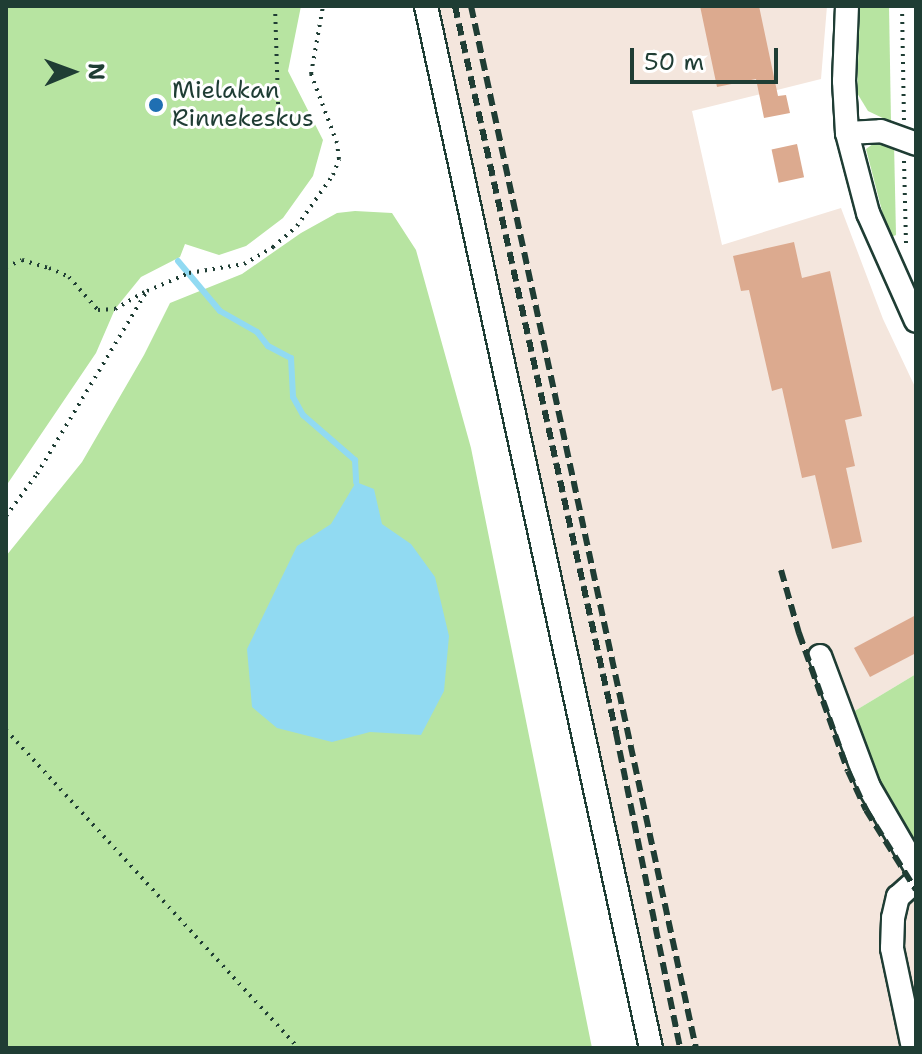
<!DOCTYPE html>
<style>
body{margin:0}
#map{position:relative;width:922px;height:1054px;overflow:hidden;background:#fff;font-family:"Shantell Sans",sans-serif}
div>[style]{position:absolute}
.built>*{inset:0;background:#f4e6dd}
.green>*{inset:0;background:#b7e4a1}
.water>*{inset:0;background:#91daf2}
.stream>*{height:6px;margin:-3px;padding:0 3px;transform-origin:3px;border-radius:3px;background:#91daf2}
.building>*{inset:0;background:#dcaa8f;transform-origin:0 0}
.path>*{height:4px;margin-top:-2px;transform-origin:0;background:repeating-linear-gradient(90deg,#1f3d34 0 2px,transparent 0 8px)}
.roads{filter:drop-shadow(2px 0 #1f3d34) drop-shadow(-2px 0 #1f3d34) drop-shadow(0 2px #1f3d34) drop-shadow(0 -2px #1f3d34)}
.minor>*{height:22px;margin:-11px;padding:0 11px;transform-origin:11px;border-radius:11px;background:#fff}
.rail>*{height:6px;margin-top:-3px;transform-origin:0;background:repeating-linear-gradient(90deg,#1f3d34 0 12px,transparent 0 18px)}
.dots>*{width:22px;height:22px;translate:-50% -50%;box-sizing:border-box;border:4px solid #fff;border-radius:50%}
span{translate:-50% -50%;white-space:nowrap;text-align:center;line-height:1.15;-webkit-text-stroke:6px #fff;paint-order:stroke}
.poi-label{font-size:24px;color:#1f3d34}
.left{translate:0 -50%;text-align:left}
.frame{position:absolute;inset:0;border:8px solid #1f3d34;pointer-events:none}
.north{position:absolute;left:32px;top:32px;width:80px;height:80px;-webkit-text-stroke:6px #fff;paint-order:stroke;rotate:89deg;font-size:22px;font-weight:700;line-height:32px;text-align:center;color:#1f3d34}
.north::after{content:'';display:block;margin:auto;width:28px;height:36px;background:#1f3d34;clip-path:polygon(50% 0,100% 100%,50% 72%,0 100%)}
.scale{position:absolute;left:630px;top:48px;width:148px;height:36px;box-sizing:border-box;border:4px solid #1f3d34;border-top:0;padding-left:10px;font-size:24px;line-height:28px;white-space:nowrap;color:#1f3d34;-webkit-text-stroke:6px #fff;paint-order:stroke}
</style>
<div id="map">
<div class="built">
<i style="clip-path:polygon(434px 6px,827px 6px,821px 79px,692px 111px,722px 245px,841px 208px,883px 319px,916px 389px,916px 674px,848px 715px,916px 853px,916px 1048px,653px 1048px)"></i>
</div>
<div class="green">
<i style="clip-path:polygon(6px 6px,301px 6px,288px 71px,323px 140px,313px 176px,283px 218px,246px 246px,219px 255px,185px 244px,180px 257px,141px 277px,115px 309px,96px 353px,6px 486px)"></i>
<i style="clip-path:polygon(860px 6px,889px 6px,891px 122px,868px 111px,857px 93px)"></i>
<i style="clip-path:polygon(877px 141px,894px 143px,896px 235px,889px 238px,866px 149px)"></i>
<i style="clip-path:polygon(355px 211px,392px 213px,416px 250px,471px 448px,592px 1048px,6px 1048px,6px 556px,82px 462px,144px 355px,170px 303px,242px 274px,301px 233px,337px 213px)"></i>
<i style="clip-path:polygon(916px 674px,916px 853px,897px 827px,848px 715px)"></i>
</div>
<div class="water">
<i style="clip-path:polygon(356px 482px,374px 489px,382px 524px,411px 544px,435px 577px,449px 636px,444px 691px,421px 735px,370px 732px,332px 742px,277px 728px,252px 707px,247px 649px,297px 546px,331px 524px)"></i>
</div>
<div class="stream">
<i style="left:178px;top:261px;width:65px;rotate:50deg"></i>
<i style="left:220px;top:311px;width:43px;rotate:29.6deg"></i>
<i style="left:257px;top:332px;width:18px;rotate:52deg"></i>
<i style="left:268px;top:346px;width:26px;rotate:28deg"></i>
<i style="left:291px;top:358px;width:39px;rotate:87deg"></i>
<i style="left:293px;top:397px;width:21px;rotate:61deg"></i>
<i style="left:303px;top:415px;width:69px;rotate:40.9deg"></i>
<i style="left:355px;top:460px;width:22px;rotate:87deg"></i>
</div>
<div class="building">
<i style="clip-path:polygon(700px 6px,759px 6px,778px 96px,786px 95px,790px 113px,764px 118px,756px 79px,717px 87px)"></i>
<i style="left:797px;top:144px;width:34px;height:26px;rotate:78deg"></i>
<i style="clip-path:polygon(794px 242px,802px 278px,830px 271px,862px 416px,845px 420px,855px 466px,846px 468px,862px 542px,832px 549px,815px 475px,802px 478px,782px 388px,772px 391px,749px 290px,741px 291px,733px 256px)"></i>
<i style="clip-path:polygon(916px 615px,916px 653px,870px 677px,854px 648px)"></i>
</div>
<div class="path">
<i style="left:275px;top:6px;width:98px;rotate:88.2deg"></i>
<i style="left:902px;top:6px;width:115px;rotate:89deg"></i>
<i style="left:904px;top:161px;width:84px;rotate:88.6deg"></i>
<i style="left:6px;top:267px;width:17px;rotate:-24deg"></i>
<i style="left:22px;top:260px;width:28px;rotate:17deg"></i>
<i style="left:49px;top:268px;width:22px;rotate:24deg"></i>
<i style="left:69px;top:277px;width:44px;rotate:48.7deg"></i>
<i style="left:98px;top:310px;width:17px;rotate:-3deg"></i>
<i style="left:115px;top:309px;width:34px;rotate:-30deg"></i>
<i style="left:6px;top:516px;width:52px;rotate:-53.6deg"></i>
<i style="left:37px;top:474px;width:214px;rotate:-59deg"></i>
<i style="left:147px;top:291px;width:46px;rotate:-23.2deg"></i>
<i style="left:189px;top:273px;width:56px;rotate:-9.3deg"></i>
<i style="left:244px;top:264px;width:34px;rotate:-30deg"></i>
<i style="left:273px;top:247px;width:32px;rotate:-41deg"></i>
<i style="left:297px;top:226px;width:62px;rotate:-54.8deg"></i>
<i style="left:333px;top:175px;width:17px;rotate:-69deg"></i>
<i style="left:339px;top:159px;width:16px;rotate:-97deg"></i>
<i style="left:337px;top:143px;width:74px;rotate:-110.6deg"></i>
<i style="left:311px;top:74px;width:69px;rotate:-80deg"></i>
<i style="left:6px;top:730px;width:432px;rotate:47.4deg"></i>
</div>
<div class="roads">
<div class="minor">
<i style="left:426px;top:6px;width:1066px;rotate:77.82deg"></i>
<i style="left:847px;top:6px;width:75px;rotate:92.3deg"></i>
<i style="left:844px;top:81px;width:52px;rotate:86.7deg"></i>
<i style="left:847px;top:133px;width:83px;rotate:75.3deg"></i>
<i style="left:868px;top:213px;width:118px;rotate:66deg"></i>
<i style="left:847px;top:133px;width:34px;rotate:-3deg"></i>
<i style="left:881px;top:131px;width:37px;rotate:20deg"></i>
<i style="left:820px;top:656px;width:140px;rotate:69.5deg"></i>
<i style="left:869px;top:787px;width:94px;rotate:59.9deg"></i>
<i style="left:913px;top:1048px;width:102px;rotate:-101.9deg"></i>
<i style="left:892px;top:948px;width:30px;rotate:-88deg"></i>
<i style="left:893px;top:918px;width:22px;rotate:-77deg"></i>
<i style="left:898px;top:897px;width:24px;rotate:-42deg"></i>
</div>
</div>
<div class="rail">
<i style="left:455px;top:6px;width:745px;rotate:77.51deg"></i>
<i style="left:616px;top:733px;width:321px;rotate:78.5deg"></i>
<i style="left:471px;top:6px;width:1066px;rotate:77.82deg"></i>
<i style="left:781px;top:570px;width:66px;rotate:74.1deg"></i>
<i style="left:799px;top:633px;width:146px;rotate:70.5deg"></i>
<i style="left:848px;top:771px;width:43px;rotate:65.2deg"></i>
<i style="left:866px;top:810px;width:94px;rotate:58deg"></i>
</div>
<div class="dots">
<i style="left:156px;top:105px;background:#1f6fb2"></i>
</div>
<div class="poi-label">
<span class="left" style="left:172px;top:105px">Mielakan<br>Rinnekeskus</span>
</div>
<div class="frame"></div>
<div class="north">N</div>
<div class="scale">50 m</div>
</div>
